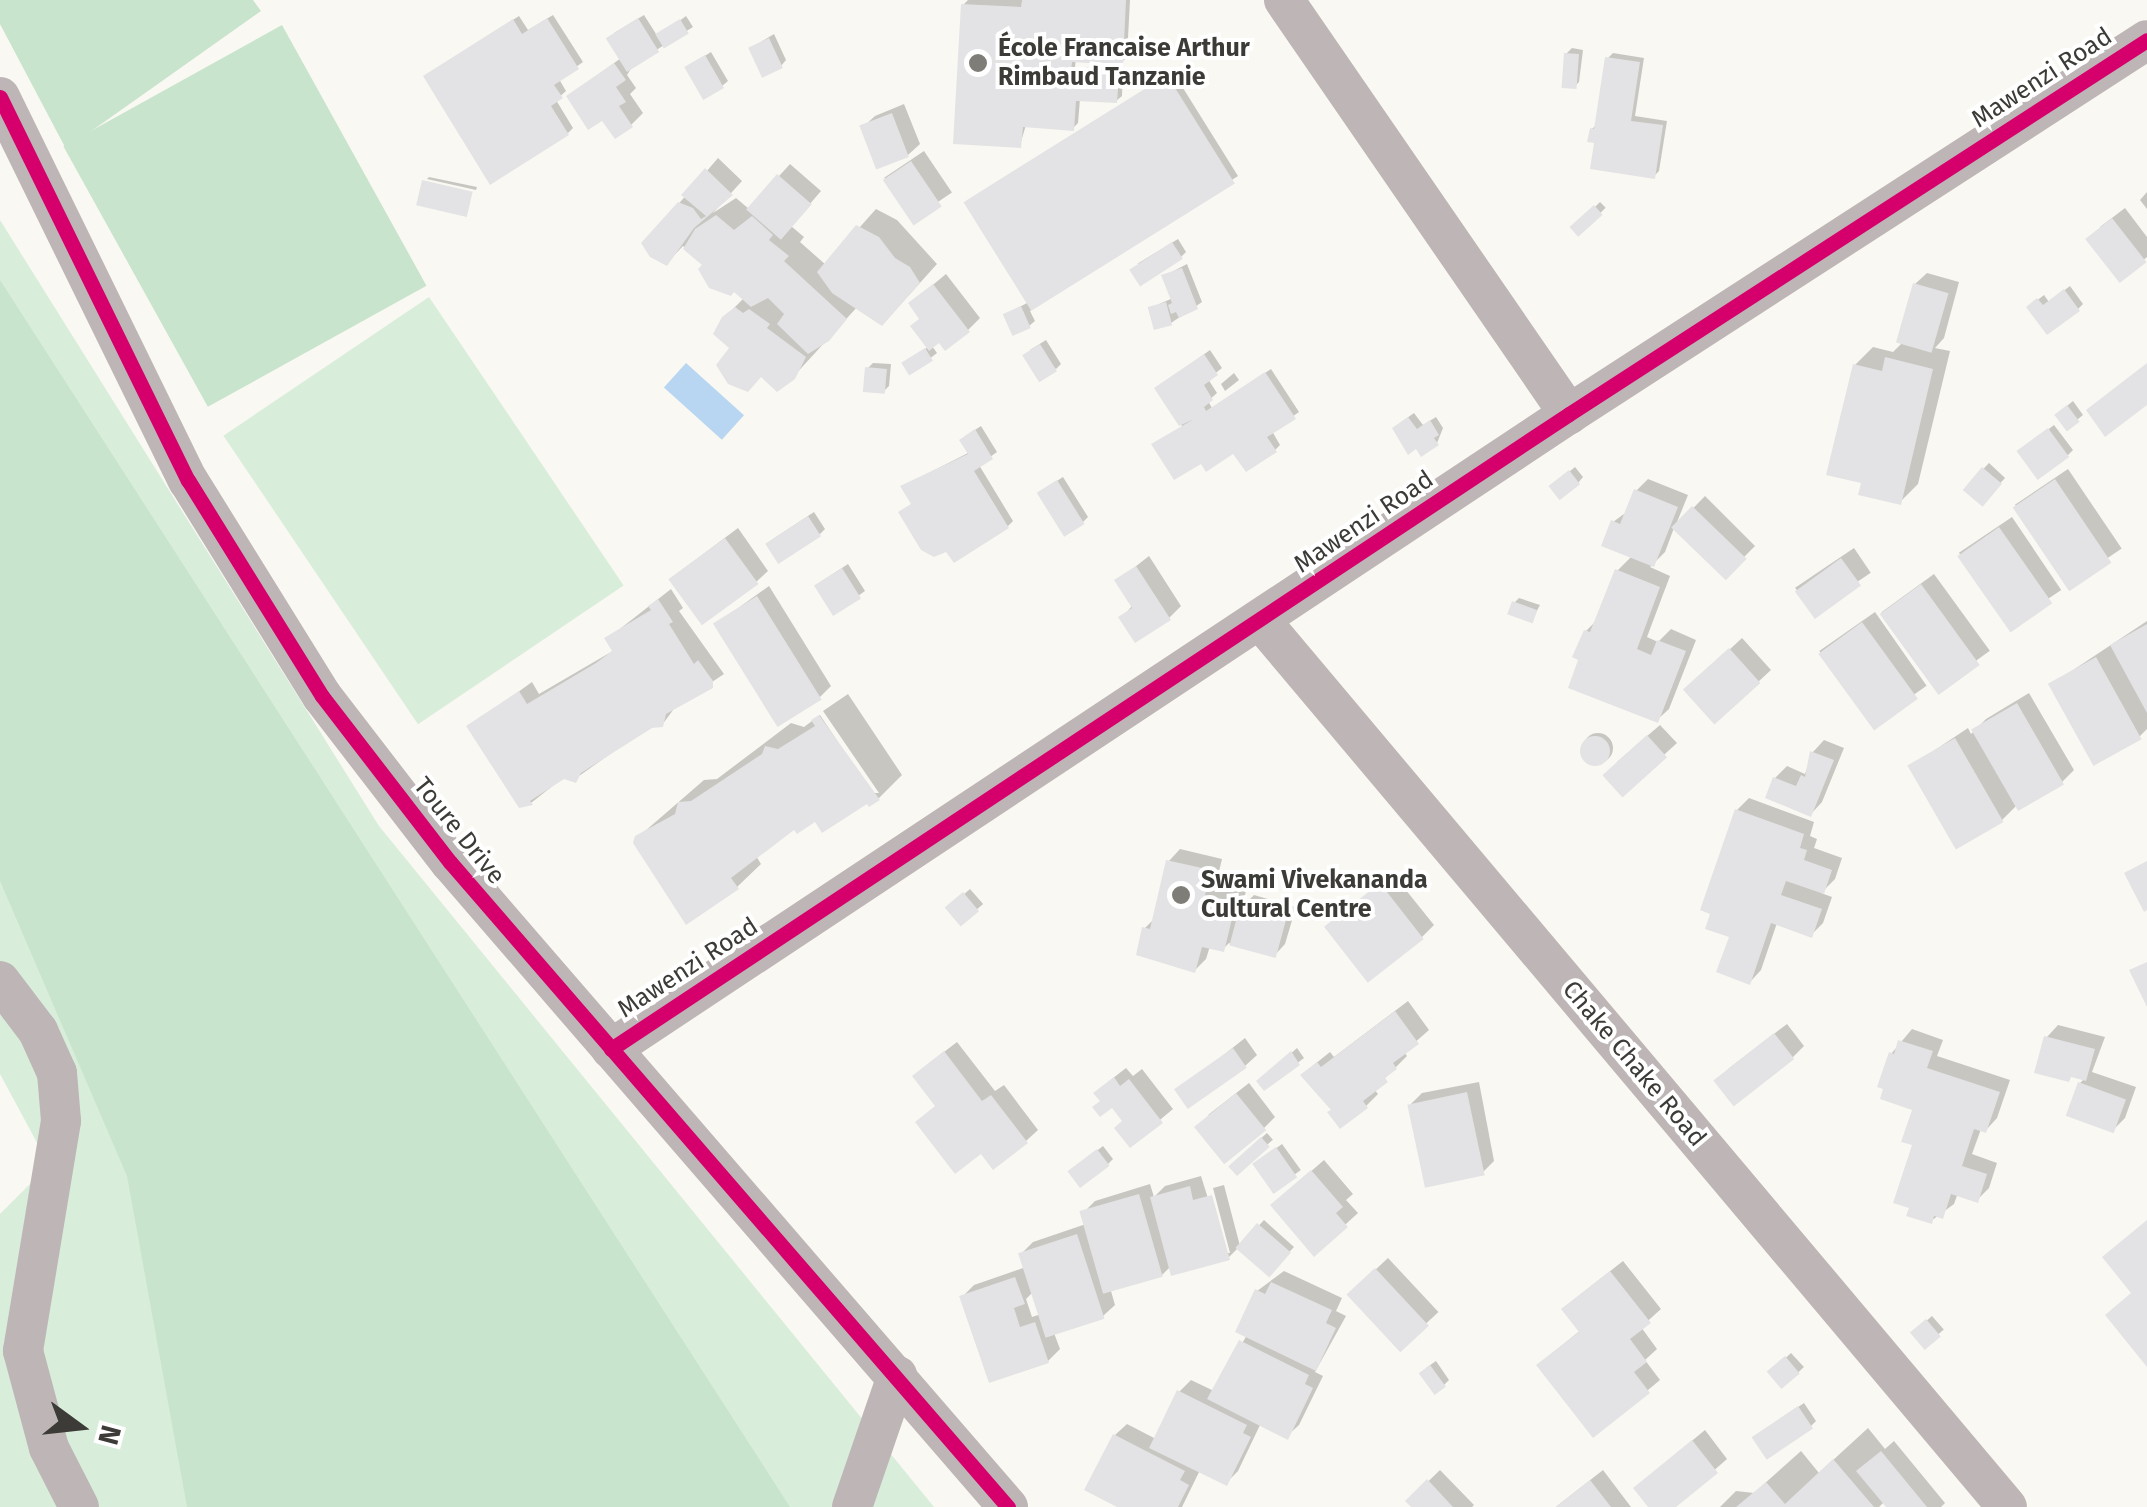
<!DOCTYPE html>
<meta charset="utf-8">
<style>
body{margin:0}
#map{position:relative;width:2147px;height:1507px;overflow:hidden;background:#faf8f2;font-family:"Fira Sans",sans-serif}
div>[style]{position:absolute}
.green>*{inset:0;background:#d9eddb;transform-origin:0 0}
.forest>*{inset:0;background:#c8e4cd;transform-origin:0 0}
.water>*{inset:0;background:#b8d6f1;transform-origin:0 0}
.shadow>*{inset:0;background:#0003;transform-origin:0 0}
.round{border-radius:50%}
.building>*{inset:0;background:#e3e3e6;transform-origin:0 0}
.minor>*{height:40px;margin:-20px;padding:0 20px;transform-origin:20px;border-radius:20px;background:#beb6b6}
.cycleway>*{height:15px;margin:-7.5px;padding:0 7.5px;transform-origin:7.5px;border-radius:7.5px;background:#d6006c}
.dots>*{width:28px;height:28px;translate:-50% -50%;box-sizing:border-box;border:5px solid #fff;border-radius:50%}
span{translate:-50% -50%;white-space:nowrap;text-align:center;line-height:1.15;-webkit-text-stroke:8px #fff;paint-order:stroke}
.poi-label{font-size:25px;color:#3d3b37;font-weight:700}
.left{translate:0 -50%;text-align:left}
.street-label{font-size:25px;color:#3d3b37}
.north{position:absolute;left:30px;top:1377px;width:100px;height:100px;-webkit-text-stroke:8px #fff;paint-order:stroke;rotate:105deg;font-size:28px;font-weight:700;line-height:40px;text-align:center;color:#3d3b37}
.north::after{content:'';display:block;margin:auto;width:35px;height:45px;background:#3d3b37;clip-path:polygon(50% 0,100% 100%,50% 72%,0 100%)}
</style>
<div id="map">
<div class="green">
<i style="clip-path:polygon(0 220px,379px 826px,934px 1507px,0 1507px,0 1214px,49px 1165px,0 1074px)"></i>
<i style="left:429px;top:297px;width:348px;height:248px;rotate:56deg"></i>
</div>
<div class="forest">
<i style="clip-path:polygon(0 0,253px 0,261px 11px,66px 149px,0 24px)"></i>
<i style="left:282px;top:25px;width:298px;height:250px;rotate:61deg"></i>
<i style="clip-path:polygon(0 280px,790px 1507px,187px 1507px,127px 1176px,0 881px)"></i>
</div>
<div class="water">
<i style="left:686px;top:363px;width:78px;height:33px;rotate:42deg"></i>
</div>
<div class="shadow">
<i style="clip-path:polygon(968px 0,1130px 0,1127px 57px,1122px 62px,1076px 59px,1075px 67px,1123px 69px,1122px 96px,1116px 101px,1080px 99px,1078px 123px,1073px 128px,1026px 125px,1020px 145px,963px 5px)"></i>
<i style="clip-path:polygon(553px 15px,583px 62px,559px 79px,566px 91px,556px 100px,573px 128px,568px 133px,431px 72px,519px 16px,528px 30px)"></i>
<i style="clip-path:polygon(644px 15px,658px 37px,686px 16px,693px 27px,634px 64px,627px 75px,636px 88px,630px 94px,643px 113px,631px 125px,603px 117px,569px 96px,621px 58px,614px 33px)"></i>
<i style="clip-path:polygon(774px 34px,786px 60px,781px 66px,751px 48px)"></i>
<i style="clip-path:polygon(1572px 48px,1583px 50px,1579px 82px,1574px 87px,1566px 54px)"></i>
<i style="clip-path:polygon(711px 52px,728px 81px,722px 86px,687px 67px)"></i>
<i style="clip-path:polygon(1613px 53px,1644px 58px,1635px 116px,1667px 121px,1659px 171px,1654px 176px,1597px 141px,1592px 129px,1597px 124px,1608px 58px)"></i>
<i style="clip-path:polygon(1173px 72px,1238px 176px,1030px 311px,1035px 321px,1029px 326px,1006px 314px,1029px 302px,973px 199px)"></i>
<i style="clip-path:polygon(904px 104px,920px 144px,908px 155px,863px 127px,875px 116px)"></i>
<i style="left:924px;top:151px;width:50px;height:48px;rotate:56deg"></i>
<i style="clip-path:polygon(718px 158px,742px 181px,713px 213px,736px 198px,749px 209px,790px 164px,821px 191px,791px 226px,804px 237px,800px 242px,826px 265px,876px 209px,897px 220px,937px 264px,900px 305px,859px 305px,793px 377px,733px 348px,724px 318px,744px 298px,683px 246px,667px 263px,645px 243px)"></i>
<i style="clip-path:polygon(429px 177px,477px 187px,476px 190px,427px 179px)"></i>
<i style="clip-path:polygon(2147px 192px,2147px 209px,2140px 200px)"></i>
<i style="left:1600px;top:202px;width:8px;height:37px;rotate:45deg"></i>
<i style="clip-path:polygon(2125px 208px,2147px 237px,2147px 257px,2120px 279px,2100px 227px)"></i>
<i style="clip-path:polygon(1178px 239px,1186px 252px,1181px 257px,1137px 264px)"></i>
<i style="clip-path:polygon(1187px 264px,1202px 302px,1171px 323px,1150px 308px,1173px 298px,1164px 276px)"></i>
<i style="clip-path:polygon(1927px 273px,1959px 282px,1944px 338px,1935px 348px,1950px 351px,1918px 484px,1900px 502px,1864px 482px,1855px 365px,1873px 347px,1893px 352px,1903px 342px,1915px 284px)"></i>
<i style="clip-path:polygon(946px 274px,980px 318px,968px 330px,932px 346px,937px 353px,911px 373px,910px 359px,928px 347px,922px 318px,911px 303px)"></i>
<i style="clip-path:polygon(2070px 286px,2083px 304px,2078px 309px,2029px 307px,2044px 295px,2049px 302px)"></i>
<i style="clip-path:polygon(1046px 340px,1061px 364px,1056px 369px,1030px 350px)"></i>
<i style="clip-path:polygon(1210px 350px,1222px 368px,1208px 379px,1217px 393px,1208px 401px,1212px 408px,1271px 369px,1299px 412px,1272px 431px,1280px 445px,1275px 450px,1234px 451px,1182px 426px,1157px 388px)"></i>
<i style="clip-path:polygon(873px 363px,891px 364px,889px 386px,883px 392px,868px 368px)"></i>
<i style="clip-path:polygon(1234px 373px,1239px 380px,1225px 391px,1221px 384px)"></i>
<i style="clip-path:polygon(2073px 401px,2083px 415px,2067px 428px,2062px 410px)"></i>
<i style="clip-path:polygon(1414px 413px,1423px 425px,1436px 417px,1443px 428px,1437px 443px,1400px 423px)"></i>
<i style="clip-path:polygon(2054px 425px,2073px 450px,2068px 455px,2025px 447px)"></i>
<i style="clip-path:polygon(981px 426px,997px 452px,979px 465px,1013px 521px,1008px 526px,914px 503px,903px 486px,970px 452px,967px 435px)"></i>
<i style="left:1989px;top:463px;width:22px;height:35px;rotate:43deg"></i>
<i style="clip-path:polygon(1575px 467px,1583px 477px,1578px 483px,1557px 482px)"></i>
<i style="left:2068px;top:469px;width:96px;height:64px;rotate:56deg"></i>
<i style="clip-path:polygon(1063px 477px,1088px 517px,1083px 522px,1046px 488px)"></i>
<i style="clip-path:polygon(1648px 479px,1688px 495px,1675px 527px,1705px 496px,1755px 546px,1724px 577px,1674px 528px,1665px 552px,1650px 567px,1670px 576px,1647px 637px,1658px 642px,1671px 629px,1696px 640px,1669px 709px,1657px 720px,1581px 658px,1586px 631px,1598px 619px,1617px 571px,1632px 556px,1613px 522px,1628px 511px,1636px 491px)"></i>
<i style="clip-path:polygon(814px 512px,825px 529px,820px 534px,773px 539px)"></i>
<i style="left:2012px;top:517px;width:88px;height:64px;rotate:56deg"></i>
<i style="clip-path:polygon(738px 528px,768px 571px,756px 582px,670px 579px)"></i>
<i style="left:1854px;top:548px;width:30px;height:71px;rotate:56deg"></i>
<i style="clip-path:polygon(1149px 556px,1181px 606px,1169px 618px,1122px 617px,1133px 605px,1117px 581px)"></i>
<i style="clip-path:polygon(848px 564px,865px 591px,834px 613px,822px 581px)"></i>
<i style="left:1934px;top:574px;width:95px;height:65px;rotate:54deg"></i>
<i style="clip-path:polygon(769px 586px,831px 686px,819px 698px,716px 624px)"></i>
<i style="clip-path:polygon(671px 589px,683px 608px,679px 611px,724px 674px,676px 706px,662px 725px,651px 725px,572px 781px,564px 777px,531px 803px,469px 727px,532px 682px,539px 694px,611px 652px,614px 650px,607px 639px)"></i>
<i style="clip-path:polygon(1519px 598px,1540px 605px,1532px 620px,1514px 603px)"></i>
<i style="left:1875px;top:612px;width:90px;height:68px;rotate:55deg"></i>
<i style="clip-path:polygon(2147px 621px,2147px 729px,2139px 737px,2052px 684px)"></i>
<i style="clip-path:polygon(1742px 638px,1771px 670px,1716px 721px,1699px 678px)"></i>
<i style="clip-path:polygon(2029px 693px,2074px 770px,2062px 782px,2017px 805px,2002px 820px,1911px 766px,1968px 728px,1971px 734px,1986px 719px)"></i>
<i style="clip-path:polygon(848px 694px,902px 775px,879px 798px,795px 827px,756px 856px,761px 864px,737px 887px,637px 838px,704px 780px,717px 779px,791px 723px,804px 727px,820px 715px,872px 793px,879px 793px,823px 711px)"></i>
<i style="clip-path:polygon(1660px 725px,1677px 743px,1622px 793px,1617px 762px)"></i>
<i class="round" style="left:1583px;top:733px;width:30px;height:30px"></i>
<i style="clip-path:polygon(1824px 740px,1844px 748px,1822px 802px,1811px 814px,1775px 778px,1787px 766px,1805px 774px,1813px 752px)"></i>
<i style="clip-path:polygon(1749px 798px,1814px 822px,1810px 836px,1817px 839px,1814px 848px,1842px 858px,1835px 879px,1821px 893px,1832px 897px,1823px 923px,1811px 935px,1777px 923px,1761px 970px,1750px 982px,1732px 936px,1737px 810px)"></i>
<i style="clip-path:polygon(1180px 849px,1222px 859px,1216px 884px,1246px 891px,1242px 907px,1254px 895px,1296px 907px,1285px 944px,1274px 956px,1229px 943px,1223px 949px,1210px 946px,1206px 959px,1195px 970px,1145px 928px,1155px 918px,1169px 861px)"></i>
<i style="clip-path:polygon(1393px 874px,1434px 925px,1422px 937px,1340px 916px)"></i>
<i style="left:970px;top:889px;width:20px;height:29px;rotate:49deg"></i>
<i style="clip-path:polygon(1408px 1001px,1429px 1030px,1404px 1052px,1407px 1056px,1374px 1089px,1378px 1094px,1366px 1106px,1333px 1109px,1315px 1064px,1330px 1052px,1334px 1057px)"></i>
<i style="clip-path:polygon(1787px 1024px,1804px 1046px,1793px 1057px,1728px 1069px)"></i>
<i style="clip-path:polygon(2058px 1025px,2105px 1037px,2092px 1072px,2136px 1087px,2125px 1118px,2113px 1130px,2080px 1083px,2085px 1078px,2047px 1037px)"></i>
<i style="clip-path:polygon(1912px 1029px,1943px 1040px,1937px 1056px,2010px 1080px,1997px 1118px,1986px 1130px,1981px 1129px,1972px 1154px,1997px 1163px,1989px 1188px,1977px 1200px,1958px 1193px,1954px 1204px,1931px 1221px,1916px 1144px,1915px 1108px,1891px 1054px)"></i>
<i style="clip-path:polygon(1245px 1038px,1257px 1055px,1245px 1066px,1178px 1091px)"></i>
<i style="clip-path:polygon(957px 1042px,995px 1091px,1004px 1085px,1038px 1130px,1026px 1141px,981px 1151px,937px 1105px,927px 1065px)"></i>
<i style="clip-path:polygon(1297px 1048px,1304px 1058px,1264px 1088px,1260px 1081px)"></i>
<i style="clip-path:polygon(1126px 1068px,1133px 1076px,1142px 1069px,1173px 1109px,1130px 1145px,1125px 1121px,1112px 1104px,1102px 1101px,1108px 1082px)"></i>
<i style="clip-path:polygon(1479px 1082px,1494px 1161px,1482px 1173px,1410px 1105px,1422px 1093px)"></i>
<i style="clip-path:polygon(1249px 1083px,1275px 1117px,1264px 1128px,1208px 1115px)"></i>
<i style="left:1267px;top:1133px;width:9px;height:49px;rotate:49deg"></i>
<i style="left:1282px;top:1144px;width:32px;height:33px;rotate:54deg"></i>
<i style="clip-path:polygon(1103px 1146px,1113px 1159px,1108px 1164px,1076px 1167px)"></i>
<i style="clip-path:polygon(1324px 1160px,1353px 1194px,1346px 1200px,1358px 1213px,1314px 1253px,1285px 1194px)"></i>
<i style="clip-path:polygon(evenodd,1201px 1176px,1225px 1253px,1230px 1253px,1213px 1188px,1224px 1185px,1240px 1246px,1264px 1220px,1294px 1247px,1269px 1274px,1239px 1247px,1228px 1258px,1171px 1266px,1162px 1275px,1111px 1291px,1115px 1305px,1103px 1316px,1054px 1333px,1060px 1349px,1048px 1361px,962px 1297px,974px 1285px,1026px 1267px,1021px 1254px,1033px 1242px,1086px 1224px,1083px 1213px,1095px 1201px,1150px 1184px,1154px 1197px,1165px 1186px,1201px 1176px,1034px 1291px,1041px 1314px,1032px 1317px,1026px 1299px,1034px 1291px)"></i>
<i style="left:1388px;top:1258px;width:74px;height:52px;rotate:47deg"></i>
<i style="clip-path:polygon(1623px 1261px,1661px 1309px,1641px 1327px,1657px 1349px,1645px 1360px,1660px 1380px,1594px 1435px,1551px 1354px,1581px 1330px,1576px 1298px)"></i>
<i style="clip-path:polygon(1284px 1271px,1342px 1298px,1336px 1311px,1346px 1316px,1315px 1372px,1323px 1376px,1299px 1425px,1287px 1436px,1261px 1423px,1238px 1471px,1226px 1483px,1200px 1470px,1182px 1507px,1123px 1507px,1115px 1435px,1127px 1424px,1156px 1439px,1179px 1392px,1191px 1380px,1214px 1391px,1247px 1335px,1257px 1291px)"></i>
<i style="left:1932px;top:1316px;width:18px;height:25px;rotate:49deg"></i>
<i style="left:1791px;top:1353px;width:19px;height:28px;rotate:47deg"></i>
<i style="clip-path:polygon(1436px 1361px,1449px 1380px,1444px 1385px,1426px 1368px)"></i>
<i style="clip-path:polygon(1804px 1403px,1816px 1421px,1811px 1426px,1760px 1433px)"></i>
<i style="clip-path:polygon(1868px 1428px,1885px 1449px,1894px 1441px,1945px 1503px,1941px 1507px,1889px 1507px,1884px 1502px,1879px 1507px,1720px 1507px,1736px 1491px,1754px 1493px,1801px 1451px,1819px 1473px)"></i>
<i style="clip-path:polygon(1705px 1430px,1727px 1459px,1672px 1507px,1652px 1507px,1648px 1477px)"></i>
<i style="clip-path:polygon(1440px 1470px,1474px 1505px,1472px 1507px,1414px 1507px,1408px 1501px)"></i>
<i style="clip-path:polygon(1603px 1470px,1631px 1507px,1556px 1507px,1557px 1506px)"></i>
</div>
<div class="building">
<i style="clip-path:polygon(1022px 0,1126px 0,1123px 65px,1072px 62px,1071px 71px,1119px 74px,1117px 103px,1076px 101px,1074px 131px,1023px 127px,1021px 148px,953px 144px,961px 4px,1021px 7px)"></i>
<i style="clip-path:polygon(547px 18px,579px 69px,554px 85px,563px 98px,551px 106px,569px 135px,490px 185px,423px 76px,513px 19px,522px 34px)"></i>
<i style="left:638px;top:18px;width:40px;height:38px;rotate:58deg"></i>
<i style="left:680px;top:19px;width:17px;height:29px;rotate:59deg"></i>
<i style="left:769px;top:38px;width:33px;height:23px;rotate:65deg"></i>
<i style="left:1564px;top:53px;width:15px;height:35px;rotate:4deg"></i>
<i style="left:705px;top:55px;width:38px;height:24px;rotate:60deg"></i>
<i style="clip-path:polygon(1605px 57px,1640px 62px,1631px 121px,1663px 125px,1655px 179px,1590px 169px,1594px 143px,1587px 142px,1590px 128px,1594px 129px)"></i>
<i style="clip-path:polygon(614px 63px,626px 80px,616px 87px,626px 102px,619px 106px,633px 127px,615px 139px,602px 121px,588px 130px,566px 96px)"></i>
<i style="left:1167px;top:75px;width:128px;height:240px;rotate:58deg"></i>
<i style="left:892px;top:113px;width:47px;height:35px;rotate:69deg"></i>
<i style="left:911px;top:161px;width:55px;height:34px;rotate:56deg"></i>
<i style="clip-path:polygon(705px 168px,733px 195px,694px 228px,667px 266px,650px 257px,641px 243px,678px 202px,693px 208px,701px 219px,706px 216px,681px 195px)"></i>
<i style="left:777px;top:174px;width:46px;height:47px;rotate:41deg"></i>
<i style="left:422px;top:180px;width:52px;height:26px;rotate:13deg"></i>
<i style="left:1594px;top:205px;width:13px;height:33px;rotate:48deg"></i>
<i style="clip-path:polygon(716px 215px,734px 230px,752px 216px,773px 235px,769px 240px,789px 256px,784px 261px,847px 319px,829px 341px,808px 354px,777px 324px,784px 314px,768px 298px,751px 307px,734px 292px,731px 296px,709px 288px,698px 269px,702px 265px,683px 249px,695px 229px)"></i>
<i style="left:2112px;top:218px;width:56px;height:34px;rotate:52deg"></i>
<i style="clip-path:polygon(856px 225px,879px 237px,895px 258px,910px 267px,920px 283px,882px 326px,832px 293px,817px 272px)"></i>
<i style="left:1172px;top:242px;width:20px;height:51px;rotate:57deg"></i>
<i style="clip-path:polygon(1182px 268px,1198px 309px,1179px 318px,1176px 312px,1171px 314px,1168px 305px,1172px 303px,1161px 275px)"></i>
<i style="left:1913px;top:283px;width:37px;height:62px;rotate:16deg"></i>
<i style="clip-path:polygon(933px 284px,970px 332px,945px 351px,939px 343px,929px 351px,910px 326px,919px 319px,908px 303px)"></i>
<i style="clip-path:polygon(2064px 289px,2080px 311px,2047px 335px,2026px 307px,2037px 298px,2043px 305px)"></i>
<i style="left:1166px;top:302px;width:24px;height:19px;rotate:75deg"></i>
<i style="left:1021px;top:306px;width:24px;height:20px;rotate:66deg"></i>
<i style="clip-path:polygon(735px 307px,743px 313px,749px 309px,770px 324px,767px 328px,806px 357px,795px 379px,777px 392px,761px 377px,748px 392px,728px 384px,716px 365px,729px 348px,713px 334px,722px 317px)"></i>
<i style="left:1040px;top:344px;width:32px;height:21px;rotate:58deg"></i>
<i style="left:925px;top:348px;width:15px;height:28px;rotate:58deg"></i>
<i style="clip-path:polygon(1204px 354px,1218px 375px,1204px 385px,1213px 400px,1204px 407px,1206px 411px,1265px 372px,1296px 419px,1267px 437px,1277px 452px,1246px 472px,1233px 454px,1206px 472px,1201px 464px,1174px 480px,1151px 444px,1194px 419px,1179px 426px,1154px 388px)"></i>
<i style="clip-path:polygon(1885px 357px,1933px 369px,1901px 505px,1858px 495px,1861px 483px,1826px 475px,1853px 364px,1882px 371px)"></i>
<i style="clip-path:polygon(2147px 363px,2147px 405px,2105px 437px,2086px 410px)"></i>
<i style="left:865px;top:367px;width:22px;height:25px;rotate:5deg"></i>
<i style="left:2067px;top:405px;width:21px;height:16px;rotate:53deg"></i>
<i style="clip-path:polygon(1408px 417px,1417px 429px,1430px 420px,1439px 435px,1434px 438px,1439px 445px,1421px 457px,1416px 449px,1408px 455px,1392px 428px)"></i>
<i style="left:2048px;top:428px;width:36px;height:39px;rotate:54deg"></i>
<i style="clip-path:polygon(975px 429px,993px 459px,974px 471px,1009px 528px,954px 563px,946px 552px,934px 557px,921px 550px,898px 512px,911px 504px,900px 486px,968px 454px,959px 440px)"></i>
<i style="left:1982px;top:467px;width:26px;height:30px;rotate:40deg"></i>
<i style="left:1569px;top:470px;width:18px;height:26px;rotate:52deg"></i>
<i style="left:2055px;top:479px;width:101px;height:51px;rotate:56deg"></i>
<i style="left:1057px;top:480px;width:52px;height:24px;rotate:58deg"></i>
<i style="clip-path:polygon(1634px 489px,1678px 507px,1654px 567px,1601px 546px,1611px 520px,1620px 524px)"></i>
<i style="left:1692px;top:506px;width:76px;height:30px;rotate:44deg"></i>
<i style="left:808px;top:516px;width:24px;height:51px;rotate:57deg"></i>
<i style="left:1999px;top:527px;width:93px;height:51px;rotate:55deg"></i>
<i style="left:725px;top:538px;width:57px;height:70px;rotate:54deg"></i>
<i style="left:1841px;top:558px;width:34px;height:57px;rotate:54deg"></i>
<i style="clip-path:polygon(1136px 566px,1171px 620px,1135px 643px,1118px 617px,1132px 608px,1114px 580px)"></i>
<i style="left:842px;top:568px;width:36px;height:33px;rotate:58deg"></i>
<i style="clip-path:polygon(1615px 569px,1660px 587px,1637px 649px,1651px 655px,1657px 640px,1686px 651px,1658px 723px,1568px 688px,1578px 660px,1572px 657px,1584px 630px,1590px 632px)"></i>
<i style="left:1921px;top:584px;width:100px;height:51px;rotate:54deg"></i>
<i style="left:757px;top:596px;width:122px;height:52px;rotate:58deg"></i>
<i style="clip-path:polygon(658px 599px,673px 622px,669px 624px,694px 664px,698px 660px,713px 681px,713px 688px,666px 714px,663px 727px,652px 728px,581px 773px,576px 783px,564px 779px,530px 801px,533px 805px,519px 808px,466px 726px,519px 691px,527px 704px,596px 663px,612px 651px,604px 638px,651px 610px,648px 606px)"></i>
<i style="left:1512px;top:601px;width:27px;height:14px;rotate:20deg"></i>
<i style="left:1862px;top:622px;width:95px;height:54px;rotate:54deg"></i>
<i style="clip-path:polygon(2147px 624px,2147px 713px,2110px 645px)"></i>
<i style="left:1729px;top:648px;width:47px;height:62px;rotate:48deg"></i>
<i style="left:2096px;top:657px;width:94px;height:55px;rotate:61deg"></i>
<i style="left:2017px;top:703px;width:94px;height:53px;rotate:60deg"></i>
<i style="clip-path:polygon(819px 715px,880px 800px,869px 807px,867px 804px,822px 833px,815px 822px,797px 834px,794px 830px,731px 878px,739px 889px,686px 925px,633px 843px,635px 836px,675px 814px,678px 802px,691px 801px,762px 754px,765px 746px,778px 749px,815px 726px,811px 720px)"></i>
<i style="left:1647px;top:735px;width:30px;height:60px;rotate:48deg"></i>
<i class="round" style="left:1580px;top:736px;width:30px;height:30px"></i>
<i style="left:1955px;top:738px;width:97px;height:55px;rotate:60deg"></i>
<i style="clip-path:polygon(1810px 751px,1834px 760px,1811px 817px,1765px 798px,1773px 777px,1796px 786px,1801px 775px,1805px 777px)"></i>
<i style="clip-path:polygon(1735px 809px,1804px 834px,1800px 848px,1807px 850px,1804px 860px,1832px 870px,1824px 894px,1786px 881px,1781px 895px,1822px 909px,1812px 938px,1771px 923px,1750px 985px,1716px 972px,1729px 937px,1705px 929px,1710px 914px,1700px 910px)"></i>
<i style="clip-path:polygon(1166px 860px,1211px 870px,1205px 895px,1236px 902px,1224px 952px,1202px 947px,1195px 973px,1136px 955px,1142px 927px,1150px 929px)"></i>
<i style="clip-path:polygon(2147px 861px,2147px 910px,2144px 912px,2124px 873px)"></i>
<i style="left:1380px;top:883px;width:71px;height:71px;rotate:52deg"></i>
<i style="left:963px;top:892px;width:25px;height:24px;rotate:50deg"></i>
<i style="left:1240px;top:906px;width:48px;height:41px;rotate:15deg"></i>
<i style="clip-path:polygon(2147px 962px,2147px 1007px,2129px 970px)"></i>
<i style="clip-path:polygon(1395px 1011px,1419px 1044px,1393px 1063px,1397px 1069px,1385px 1078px,1388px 1082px,1363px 1101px,1368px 1108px,1340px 1129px,1327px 1112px,1331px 1110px,1300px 1075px,1317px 1062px,1321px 1067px)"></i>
<i style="left:1774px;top:1033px;width:33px;height:77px;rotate:52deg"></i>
<i style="clip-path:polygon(2044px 1036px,2095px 1049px,2086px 1081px,2071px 1077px,2069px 1082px,2034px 1073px)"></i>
<i style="clip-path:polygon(1898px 1040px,1933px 1051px,1927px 1068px,2000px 1092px,1986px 1133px,1974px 1129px,1962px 1166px,1987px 1174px,1978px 1203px,1951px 1194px,1943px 1219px,1934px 1216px,1932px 1224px,1906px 1216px,1909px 1208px,1893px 1203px,1912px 1145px,1901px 1142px,1912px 1110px,1880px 1099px,1883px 1089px,1877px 1087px,1889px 1052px,1894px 1054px)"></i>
<i style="left:1233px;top:1048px;width:24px;height:72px;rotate:55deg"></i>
<i style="clip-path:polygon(944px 1051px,982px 1101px,991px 1095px,1028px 1143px,993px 1170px,981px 1154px,955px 1174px,915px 1122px,935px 1106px,912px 1076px)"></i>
<i style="clip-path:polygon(1291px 1051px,1300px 1065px,1264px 1091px,1256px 1081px)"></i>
<i style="clip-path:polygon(1114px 1077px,1120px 1086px,1129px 1079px,1163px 1123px,1130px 1148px,1114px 1128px,1122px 1121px,1112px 1108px,1100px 1117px,1092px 1107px,1100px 1101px,1093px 1093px)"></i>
<i style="left:2078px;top:1082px;width:51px;height:36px;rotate:20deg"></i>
<i style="left:1467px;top:1092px;width:85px;height:61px;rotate:78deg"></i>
<i style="left:1236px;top:1093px;width:48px;height:54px;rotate:51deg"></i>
<i style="left:1261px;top:1137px;width:13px;height:44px;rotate:48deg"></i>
<i style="left:1276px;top:1147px;width:37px;height:29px;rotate:55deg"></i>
<i style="left:1097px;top:1149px;width:21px;height:37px;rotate:53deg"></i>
<i style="clip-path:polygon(1311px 1170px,1343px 1207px,1336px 1213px,1348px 1227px,1314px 1257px,1270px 1205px)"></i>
<i style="clip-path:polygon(1190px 1186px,1193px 1200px,1212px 1195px,1230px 1260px,1171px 1276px,1150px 1197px)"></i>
<i style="left:1139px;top:1194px;width:86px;height:62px;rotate:74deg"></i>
<i style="clip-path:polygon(2147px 1220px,2147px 1367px,2105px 1315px,2131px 1293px,2102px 1257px)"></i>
<i style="left:1257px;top:1223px;width:45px;height:33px;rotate:41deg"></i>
<i style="left:1077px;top:1234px;width:89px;height:62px;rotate:72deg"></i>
<i style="left:1375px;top:1268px;width:79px;height:39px;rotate:47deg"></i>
<i style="clip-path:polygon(1610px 1271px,1651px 1323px,1630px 1339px,1647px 1362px,1634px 1372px,1650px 1393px,1593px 1438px,1536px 1365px,1579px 1332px,1561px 1309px)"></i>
<i style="clip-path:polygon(1015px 1277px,1025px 1304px,1014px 1308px,1020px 1327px,1035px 1322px,1049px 1363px,989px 1383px,959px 1296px)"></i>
<i style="clip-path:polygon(1271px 1282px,1332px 1310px,1326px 1323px,1336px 1328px,1316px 1371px,1235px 1332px,1255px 1289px,1265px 1294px)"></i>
<i style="left:1926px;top:1319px;width:23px;height:21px;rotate:50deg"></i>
<i style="clip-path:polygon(1239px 1340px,1309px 1375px,1305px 1384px,1313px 1388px,1288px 1440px,1207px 1399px)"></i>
<i style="left:1785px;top:1356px;width:23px;height:24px;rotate:50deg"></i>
<i style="left:1430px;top:1365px;width:27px;height:14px;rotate:54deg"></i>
<i style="clip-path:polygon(1177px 1390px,1247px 1425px,1243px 1433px,1251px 1437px,1227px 1486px,1149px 1448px)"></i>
<i style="left:1798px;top:1406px;width:27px;height:56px;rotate:56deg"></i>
<i style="clip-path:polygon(1113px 1434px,1185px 1471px,1180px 1480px,1189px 1485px,1178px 1507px,1117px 1507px,1084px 1490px)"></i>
<i style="clip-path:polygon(1692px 1440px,1718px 1473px,1676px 1507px,1648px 1507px,1633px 1488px)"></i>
<i style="clip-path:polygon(1881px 1451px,1927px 1507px,1886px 1507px,1856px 1471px)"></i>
<i style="clip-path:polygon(1833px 1459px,1874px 1507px,1736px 1507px,1766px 1482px,1785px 1504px)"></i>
<i style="clip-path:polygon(1427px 1479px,1453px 1507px,1411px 1507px,1405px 1501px)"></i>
<i style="clip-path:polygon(1590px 1480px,1611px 1507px,1556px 1507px)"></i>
</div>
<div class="minor">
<i style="left:1284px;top:0;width:503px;rotate:55.46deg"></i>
<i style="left:0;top:97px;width:427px;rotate:63.9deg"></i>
<i style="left:188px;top:480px;width:254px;rotate:58.2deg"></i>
<i style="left:322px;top:696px;width:210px;rotate:52.4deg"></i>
<i style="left:450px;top:862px;width:853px;rotate:49.14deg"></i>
<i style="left:1261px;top:621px;width:1158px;rotate:49.9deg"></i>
<i style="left:0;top:981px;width:63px;rotate:52.8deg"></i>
<i style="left:38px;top:1031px;width:46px;rotate:65.7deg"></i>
<i style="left:57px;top:1073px;width:48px;rotate:85.2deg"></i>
<i style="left:61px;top:1121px;width:233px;rotate:99.4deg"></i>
<i style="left:23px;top:1351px;width:100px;rotate:75deg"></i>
<i style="left:49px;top:1448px;width:66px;rotate:63deg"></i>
<i style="left:611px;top:1049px;width:1149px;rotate:-33.54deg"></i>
<i style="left:1569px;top:414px;width:688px;rotate:-32.91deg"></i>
<i style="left:852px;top:1507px;width:139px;rotate:-71deg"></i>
</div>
<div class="cycleway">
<i style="left:0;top:97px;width:427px;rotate:63.9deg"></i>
<i style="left:188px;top:480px;width:254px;rotate:58.2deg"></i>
<i style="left:322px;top:696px;width:210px;rotate:52.4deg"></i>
<i style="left:450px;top:862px;width:853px;rotate:49.14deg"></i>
<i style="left:611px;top:1049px;width:1149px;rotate:-33.54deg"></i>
<i style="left:1569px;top:414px;width:688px;rotate:-32.91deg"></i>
</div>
<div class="dots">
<i style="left:978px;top:63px;background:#7f7d78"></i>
<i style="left:1181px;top:895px;background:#7f7d78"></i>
</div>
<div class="poi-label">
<span class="left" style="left:998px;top:63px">École Francaise Arthur<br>Rimbaud Tanzanie</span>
<span class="left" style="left:1201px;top:895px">Swami Vivekananda<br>Cultural Centre</span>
</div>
<div class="street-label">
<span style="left:2042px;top:78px;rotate:-33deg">Mawenzi Road</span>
<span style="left:1364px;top:522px;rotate:-34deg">Mawenzi Road</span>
<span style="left:459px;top:831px;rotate:51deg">Toure Drive</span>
<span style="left:688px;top:968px;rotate:-33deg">Mawenzi Road</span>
<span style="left:1634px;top:1064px;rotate:50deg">Chake Chake Road</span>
</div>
<div class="north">N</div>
</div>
